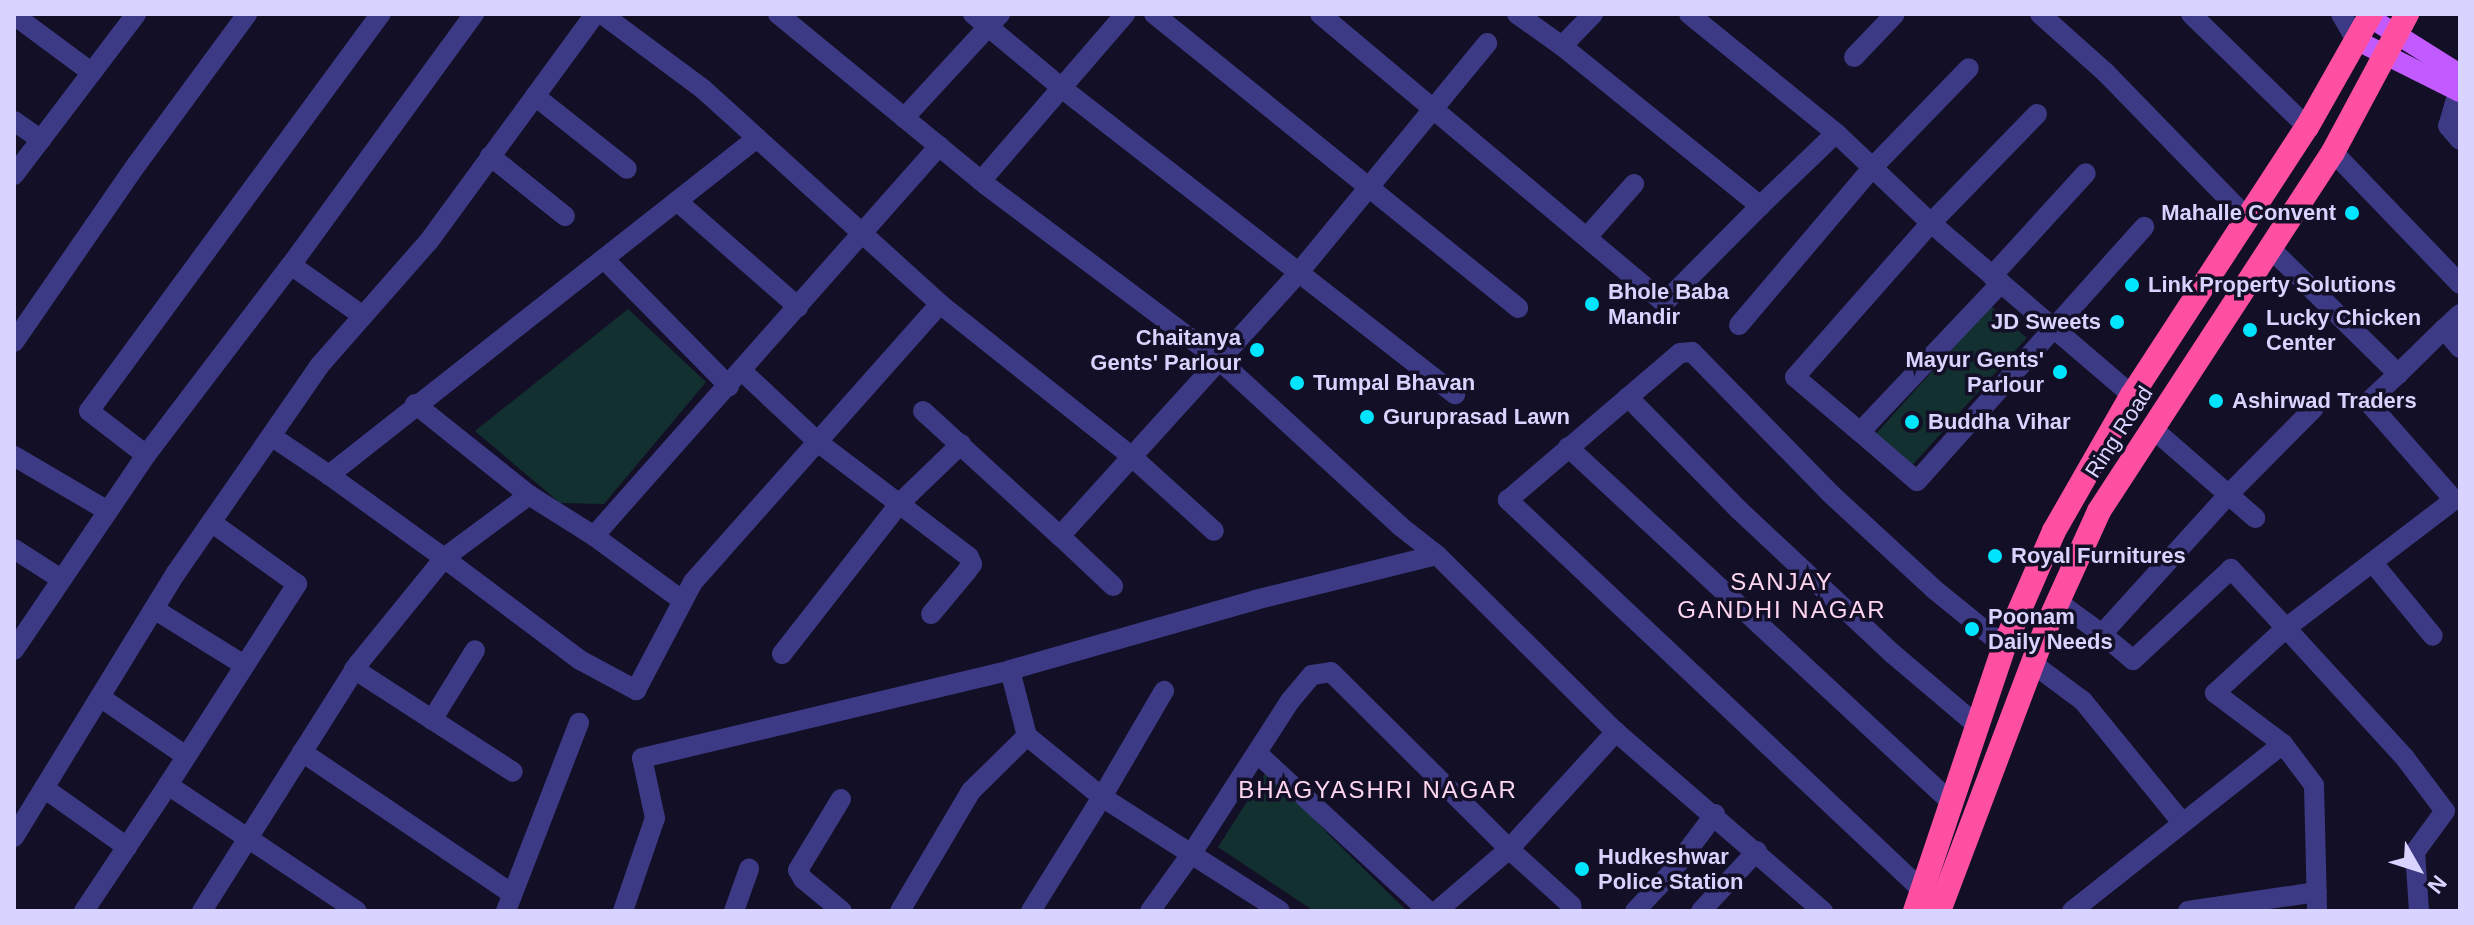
<!DOCTYPE html>
<style>
body{margin:0}
#map{position:relative;width:2474px;height:925px;overflow:hidden;background:#130f26;font-family:Helvetica,sans-serif}
div>[style]{position:absolute}
.green>*{inset:0;background:#12302f;transform-origin:0 0}
.minor>*{height:20px;margin:-10px;padding:0 10px;transform-origin:10px;border-radius:10px;background:#3d3a85}
.major>*{height:20px;margin:-10px;padding:0 10px;transform-origin:10px;border-radius:10px;background:#c25bff}
.highway>*{height:24px;margin:-12px;padding:0 12px;transform-origin:12px;border-radius:12px;background:#ff4fa3}
.dots>*{width:22px;height:22px;translate:-50% -50%;box-sizing:border-box;border:4px solid #130f26;border-radius:50%}
span{translate:-50% -50%;white-space:nowrap;text-align:center;line-height:1.15;-webkit-text-stroke:7px #130f26;paint-order:stroke}
.poi-label{font-size:22px;color:#d9d4ff;font-weight:700}
.right{translate:-100% -50%;text-align:right}
.left{translate:0 -50%;text-align:left}
.street-label{font-size:22px;color:#d9d4ff}
.neighbourhood-label{font-size:24px;color:#ffd6f0;letter-spacing:2px}
.frame{position:absolute;inset:0;border:16px solid #d9d4ff;pointer-events:none}
.north{position:absolute;left:2378px;top:829px;width:80px;height:80px;-webkit-text-stroke:6px #130f26;paint-order:stroke;rotate:129deg;font-size:22px;font-weight:700;line-height:32px;text-align:center;color:#d9d4ff}
.north::after{content:'';display:block;margin:auto;width:28px;height:36px;background:#d9d4ff;clip-path:polygon(50% 0,100% 100%,50% 72%,0 100%)}
</style>
<div id="map">
<div class="green">
<i style="left:1991px;top:306px;width:48px;height:173px;rotate:42deg"></i>
<i style="clip-path:polygon(628px 309px,706px 382px,604px 504px,560px 503px,475px 431px)"></i>
<i style="clip-path:polygon(1268px 769px,1330px 836px,1407px 911px,1314px 911px,1218px 847px)"></i>
</div>
<div class="minor">
<i style="left:602px;top:14px;width:126px;rotate:36.6deg"></i>
<i style="left:703px;top:89px;width:320px;rotate:42.2deg"></i>
<i style="left:778px;top:14px;width:269px;rotate:39.4deg"></i>
<i style="left:986px;top:185px;width:290px;rotate:36.9deg"></i>
<i style="left:1218px;top:359px;width:247px;rotate:42.5deg"></i>
<i style="left:1400px;top:526px;width:47px;rotate:38.1deg"></i>
<i style="left:1437px;top:555px;width:252px;rotate:44.7deg"></i>
<i style="left:1616px;top:732px;width:274px;rotate:40.9deg"></i>
<i style="left:973px;top:14px;width:117px;rotate:39.8deg"></i>
<i style="left:1063px;top:89px;width:497px;rotate:37.9deg"></i>
<i style="left:1154px;top:14px;width:468px;rotate:38.9deg"></i>
<i style="left:1320px;top:14px;width:446px;rotate:40deg"></i>
<i style="left:1662px;top:301px;width:5px;rotate:-11deg"></i>
<i style="left:1667px;top:300px;width:132px;rotate:-45.3deg"></i>
<i style="left:1517px;top:14px;width:55px;rotate:35.4deg"></i>
<i style="left:1562px;top:46px;width:255px;rotate:38.9deg"></i>
<i style="left:1760px;top:206px;width:105px;rotate:-43.8deg"></i>
<i style="left:1689px;top:14px;width:189px;rotate:39deg"></i>
<i style="left:1836px;top:133px;width:131px;rotate:43.5deg"></i>
<i style="left:1931px;top:223px;width:265px;rotate:40.6deg"></i>
<i style="left:2040px;top:14px;width:89px;rotate:41.8deg"></i>
<i style="left:2106px;top:73px;width:204px;rotate:45.8deg"></i>
<i style="left:2191px;top:14px;width:162px;rotate:44.2deg"></i>
<i style="left:2341px;top:14px;width:30px;rotate:60deg"></i>
<i style="left:14px;top:15px;width:97px;rotate:36.6deg"></i>
<i style="left:1562px;top:46px;width:45px;rotate:-45.9deg"></i>
<i style="left:1854px;top:57px;width:59px;rotate:-46.4deg"></i>
<i style="left:2458px;top:92px;width:35px;rotate:106deg"></i>
<i style="left:2448px;top:126px;width:18px;rotate:49deg"></i>
<i style="left:535px;top:96px;width:117px;rotate:38.4deg"></i>
<i style="left:904px;top:118px;width:142px;rotate:-47.3deg"></i>
<i style="left:14px;top:121px;width:33px;rotate:35deg"></i>
<i style="left:757px;top:138px;width:545px;rotate:141.78deg"></i>
<i style="left:329px;top:475px;width:142px;rotate:35.8deg"></i>
<i style="left:444px;top:558px;width:106px;rotate:-36.5deg"></i>
<i style="left:529px;top:495px;width:77px;rotate:32.2deg"></i>
<i style="left:594px;top:536px;width:521px;rotate:-48.5deg"></i>
<i style="left:2333px;top:152px;width:183px;rotate:46.1deg"></i>
<i style="left:490px;top:156px;width:96px;rotate:38.7deg"></i>
<i style="left:14px;top:175px;width:202px;rotate:-52.8deg"></i>
<i style="left:981px;top:181px;width:221px;rotate:-49.2deg"></i>
<i style="left:677px;top:201px;width:161px;rotate:41.2deg"></i>
<i style="left:1587px;top:237px;width:71px;rotate:-48.4deg"></i>
<i style="left:2270px;top:248px;width:180px;rotate:44.5deg"></i>
<i style="left:2398px;top:374px;width:64px;rotate:-44.4deg"></i>
<i style="left:605px;top:260px;width:177px;rotate:45.5deg"></i>
<i style="left:291px;top:265px;width:88px;rotate:35.3deg"></i>
<i style="left:1992px;top:276px;width:139px;rotate:-47.6deg"></i>
<i style="left:2001px;top:283px;width:205px;rotate:133.4deg"></i>
<i style="left:1860px;top:432px;width:75px;rotate:40.7deg"></i>
<i style="left:1917px;top:481px;width:341px;rotate:-48.2deg"></i>
<i style="left:2460px;top:314px;width:22px;rotate:137deg"></i>
<i style="left:2444px;top:329px;width:25px;rotate:50deg"></i>
<i style="left:1739px;top:325px;width:206px;rotate:-49.7deg"></i>
<i style="left:1872px;top:168px;width:139px;rotate:-45.9deg"></i>
<i style="left:14px;top:342px;width:216px;rotate:-55.4deg"></i>
<i style="left:137px;top:164px;width:186px;rotate:-53.7deg"></i>
<i style="left:742px;top:371px;width:105px;rotate:43.1deg"></i>
<i style="left:819px;top:443px;width:188px;rotate:37.2deg"></i>
<i style="left:969px;top:557px;width:8px;rotate:67deg"></i>
<i style="left:972px;top:564px;width:9px;rotate:126deg"></i>
<i style="left:967px;top:571px;width:56px;rotate:129.9deg"></i>
<i style="left:2398px;top:374px;width:41px;rotate:137deg"></i>
<i style="left:2368px;top:402px;width:130px;rotate:48.7deg"></i>
<i style="left:2454px;top:500px;width:211px;rotate:142.7deg"></i>
<i style="left:2286px;top:628px;width:176px;rotate:47.5deg"></i>
<i style="left:2405px;top:758px;width:66px;rotate:53deg"></i>
<i style="left:2445px;top:811px;width:51px;rotate:126.2deg"></i>
<i style="left:2415px;top:852px;width:59px;rotate:86.1deg"></i>
<i style="left:1628px;top:397px;width:158px;rotate:45.5deg"></i>
<i style="left:1739px;top:510px;width:211px;rotate:43.1deg"></i>
<i style="left:1893px;top:654px;width:113px;rotate:40.3deg"></i>
<i style="left:415px;top:404px;width:146px;rotate:38.6deg"></i>
<i style="left:923px;top:411px;width:185px;rotate:42.4deg"></i>
<i style="left:1060px;top:536px;width:358px;rotate:-47.8deg"></i>
<i style="left:1300px;top:271px;width:295px;rotate:-50.6deg"></i>
<i style="left:2152px;top:428px;width:137px;rotate:41.1deg"></i>
<i style="left:1860px;top:432px;width:85px;rotate:-139.8deg"></i>
<i style="left:1795px;top:377px;width:205px;rotate:-48.6deg"></i>
<i style="left:1931px;top:223px;width:152px;rotate:-45.8deg"></i>
<i style="left:271px;top:436px;width:70px;rotate:33.9deg"></i>
<i style="left:1568px;top:447px;width:525px;rotate:42.84deg"></i>
<i style="left:146px;top:455px;width:72px;rotate:-142.3deg"></i>
<i style="left:89px;top:411px;width:493px;rotate:-53.7deg"></i>
<i style="left:14px;top:456px;width:107px;rotate:30.4deg"></i>
<i style="left:594px;top:536px;width:110px;rotate:36.1deg"></i>
<i style="left:1060px;top:536px;width:73px;rotate:43.3deg"></i>
<i style="left:14px;top:549px;width:56px;rotate:32.6deg"></i>
<i style="left:2373px;top:563px;width:94px;rotate:50.6deg"></i>
<i style="left:2058px;top:602px;width:54px;rotate:36deg"></i>
<i style="left:154px;top:609px;width:106px;rotate:31.9deg"></i>
<i style="left:14px;top:650px;width:235px;rotate:-55.9deg"></i>
<i style="left:146px;top:455px;width:239px;rotate:-52.7deg"></i>
<i style="left:291px;top:265px;width:311px;rotate:-53.9deg"></i>
<i style="left:782px;top:654px;width:192px;rotate:-52deg"></i>
<i style="left:900px;top:503px;width:85px;rotate:-44deg"></i>
<i style="left:2032px;top:663px;width:64px;rotate:36.7deg"></i>
<i style="left:2083px;top:701px;width:155px;rotate:50.8deg"></i>
<i style="left:354px;top:669px;width:189px;rotate:32.9deg"></i>
<i style="left:1010px;top:670px;width:68px;rotate:75.6deg"></i>
<i style="left:1027px;top:736px;width:97px;rotate:39.1deg"></i>
<i style="left:1102px;top:797px;width:123px;rotate:-59.7deg"></i>
<i style="left:100px;top:697px;width:104px;rotate:34.5deg"></i>
<i style="left:432px;top:720px;width:82px;rotate:-58.4deg"></i>
<i style="left:2283px;top:744px;width:85px;rotate:-143.1deg"></i>
<i style="left:2215px;top:693px;width:96px;rotate:-42.5deg"></i>
<i style="left:2286px;top:628px;width:81px;rotate:-133deg"></i>
<i style="left:2231px;top:569px;width:134px;rotate:137.1deg"></i>
<i style="left:2133px;top:660px;width:40px;rotate:-140deg"></i>
<i style="left:2102px;top:634px;width:189px;rotate:-47.8deg"></i>
<i style="left:2229px;top:494px;width:120px;rotate:-45.3deg"></i>
<i style="left:302px;top:752px;width:252px;rotate:34deg"></i>
<i style="left:1258px;top:754px;width:231px;rotate:42.7deg"></i>
<i style="left:168px;top:785px;width:239px;rotate:-57.3deg"></i>
<i style="left:297px;top:584px;width:106px;rotate:-144.2deg"></i>
<i style="left:44px;top:788px;width:102px;rotate:35.4deg"></i>
<i style="left:841px;top:799px;width:83px;rotate:121.2deg"></i>
<i style="left:798px;top:870px;width:10px;rotate:61deg"></i>
<i style="left:803px;top:879px;width:50px;rotate:39.4deg"></i>
<i style="left:14px;top:837px;width:310px;rotate:-58.5deg"></i>
<i style="left:176px;top:573px;width:253px;rotate:-55.3deg"></i>
<i style="left:320px;top:365px;width:165px;rotate:-48.7deg"></i>
<i style="left:429px;top:241px;width:281px;rotate:-53.8deg"></i>
<i style="left:1924px;top:892px;width:572px;rotate:-136.7deg"></i>
<i style="left:1508px;top:500px;width:226px;rotate:-40.5deg"></i>
<i style="left:1680px;top:353px;width:12px;rotate:-5deg"></i>
<i style="left:1692px;top:352px;width:200px;rotate:45.6deg"></i>
<i style="left:1832px;top:495px;width:140px;rotate:42.7deg"></i>
<i style="left:1935px;top:590px;width:89px;rotate:39.1deg"></i>
<i style="left:84px;top:911px;width:151px;rotate:-56.3deg"></i>
<i style="left:168px;top:785px;width:227px;rotate:33.7deg"></i>
<i style="left:202px;top:911px;width:292px;rotate:-57.7deg"></i>
<i style="left:358px;top:664px;width:136px;rotate:-50.9deg"></i>
<i style="left:444px;top:558px;width:170px;rotate:36.9deg"></i>
<i style="left:580px;top:660px;width:64px;rotate:28.2deg"></i>
<i style="left:636px;top:690px;width:122px;rotate:-62.2deg"></i>
<i style="left:693px;top:582px;width:372px;rotate:-48.4deg"></i>
<i style="left:940px;top:304px;width:243px;rotate:38.5deg"></i>
<i style="left:1130px;top:455px;width:113px;rotate:42.1deg"></i>
<i style="left:506px;top:911px;width:202px;rotate:-68.8deg"></i>
<i style="left:623px;top:911px;width:98px;rotate:-71deg"></i>
<i style="left:655px;top:818px;width:61px;rotate:-102.2deg"></i>
<i style="left:642px;top:758px;width:378px;rotate:-13.4deg"></i>
<i style="left:1010px;top:670px;width:255px;rotate:-15.9deg"></i>
<i style="left:1255px;top:600px;width:187px;rotate:-13.9deg"></i>
<i style="left:734px;top:911px;width:45px;rotate:-70.3deg"></i>
<i style="left:900px;top:911px;width:139px;rotate:-59.4deg"></i>
<i style="left:971px;top:791px;width:78px;rotate:-44.5deg"></i>
<i style="left:1031px;top:911px;width:134px;rotate:-58.1deg"></i>
<i style="left:1102px;top:797px;width:211px;rotate:32.6deg"></i>
<i style="left:1150px;top:911px;width:72px;rotate:-54.1deg"></i>
<i style="left:1192px;top:853px;width:181px;rotate:-57.2deg"></i>
<i style="left:1290px;top:701px;width:34px;rotate:-50deg"></i>
<i style="left:1312px;top:675px;width:19px;rotate:-9deg"></i>
<i style="left:1331px;top:672px;width:251px;rotate:44.8deg"></i>
<i style="left:1509px;top:849px;width:84px;rotate:42.1deg"></i>
<i style="left:1571px;top:905px;width:6px;rotate:81deg"></i>
<i style="left:1437px;top:911px;width:95px;rotate:-40.7deg"></i>
<i style="left:1509px;top:849px;width:159px;rotate:-47.6deg"></i>
<i style="left:1635px;top:911px;width:51px;rotate:-46.6deg"></i>
<i style="left:1670px;top:874px;width:75px;rotate:-53.1deg"></i>
<i style="left:1701px;top:911px;width:82px;rotate:-47deg"></i>
<i style="left:2072px;top:911px;width:269px;rotate:-38.4deg"></i>
<i style="left:2283px;top:744px;width:51px;rotate:52.9deg"></i>
<i style="left:2314px;top:785px;width:126px;rotate:88.6deg"></i>
<i style="left:2188px;top:911px;width:130px;rotate:-8.4deg"></i>
</div>
<div class="major">
<i style="left:2369px;top:17px;width:107px;rotate:32.1deg"></i>
<i style="left:2356px;top:40px;width:116px;rotate:26.6deg"></i>
</div>
<div class="highway">
<i style="left:1915px;top:911px;width:280px;rotate:-71.4deg"></i>
<i style="left:2004px;top:646px;width:125px;rotate:-66.5deg"></i>
<i style="left:2054px;top:531px;width:157px;rotate:-60.2deg"></i>
<i style="left:2132px;top:395px;width:320px;rotate:-56.9deg"></i>
<i style="left:2307px;top:127px;width:130px;rotate:-60.5deg"></i>
<i style="left:1939px;top:911px;width:303px;rotate:-69.3deg"></i>
<i style="left:2046px;top:628px;width:128px;rotate:-65.6deg"></i>
<i style="left:2099px;top:511px;width:429px;rotate:-56.9deg"></i>
<i style="left:2333px;top:152px;width:157px;rotate:-61.8deg"></i>
</div>
<div class="dots">
<i style="left:2352px;top:213px;background:#00e5ff"></i>
<i style="left:2132px;top:285px;background:#00e5ff"></i>
<i style="left:1592px;top:304px;background:#00e5ff"></i>
<i style="left:2117px;top:322px;background:#00e5ff"></i>
<i style="left:2250px;top:330px;background:#00e5ff"></i>
<i style="left:1257px;top:350px;background:#00e5ff"></i>
<i style="left:2060px;top:372px;background:#00e5ff"></i>
<i style="left:1297px;top:383px;background:#00e5ff"></i>
<i style="left:2216px;top:401px;background:#00e5ff"></i>
<i style="left:1367px;top:417px;background:#00e5ff"></i>
<i style="left:1912px;top:422px;background:#00e5ff"></i>
<i style="left:1995px;top:556px;background:#00e5ff"></i>
<i style="left:1972px;top:629px;background:#00e5ff"></i>
<i style="left:1582px;top:869px;background:#00e5ff"></i>
</div>
<div class="poi-label">
<span class="right" style="left:2336px;top:213px">Mahalle Convent</span>
<span class="left" style="left:2148px;top:285px">Link Property Solutions</span>
<span class="left" style="left:1608px;top:304px">Bhole Baba<br>Mandir</span>
<span class="left" style="left:2266px;top:330px">Lucky Chicken<br>Center</span>
<span class="right" style="left:2101px;top:322px">JD Sweets</span>
<span class="right" style="left:1241px;top:350px">Chaitanya<br>Gents' Parlour</span>
<span class="right" style="left:2044px;top:372px">Mayur Gents'<br>Parlour</span>
<span class="left" style="left:1313px;top:383px">Tumpal Bhavan</span>
<span class="left" style="left:2232px;top:401px">Ashirwad Traders</span>
<span class="left" style="left:1383px;top:417px">Guruprasad Lawn</span>
<span class="left" style="left:1928px;top:422px">Buddha Vihar</span>
<span class="left" style="left:2011px;top:556px">Royal Furnitures</span>
<span class="left" style="left:1988px;top:629px">Poonam<br>Daily Needs</span>
<span class="left" style="left:1598px;top:869px">Hudkeshwar<br>Police Station</span>
</div>
<div class="street-label">
<span style="left:2119px;top:432px;rotate:-57deg">Ring Road</span>
</div>
<div class="neighbourhood-label">
<span style="left:1782px;top:596px">SANJAY<br>GANDHI NAGAR</span>
<span style="left:1378px;top:790px">BHAGYASHRI NAGAR</span>
</div>
<div class="frame"></div>
<div class="north">N</div>
</div>
